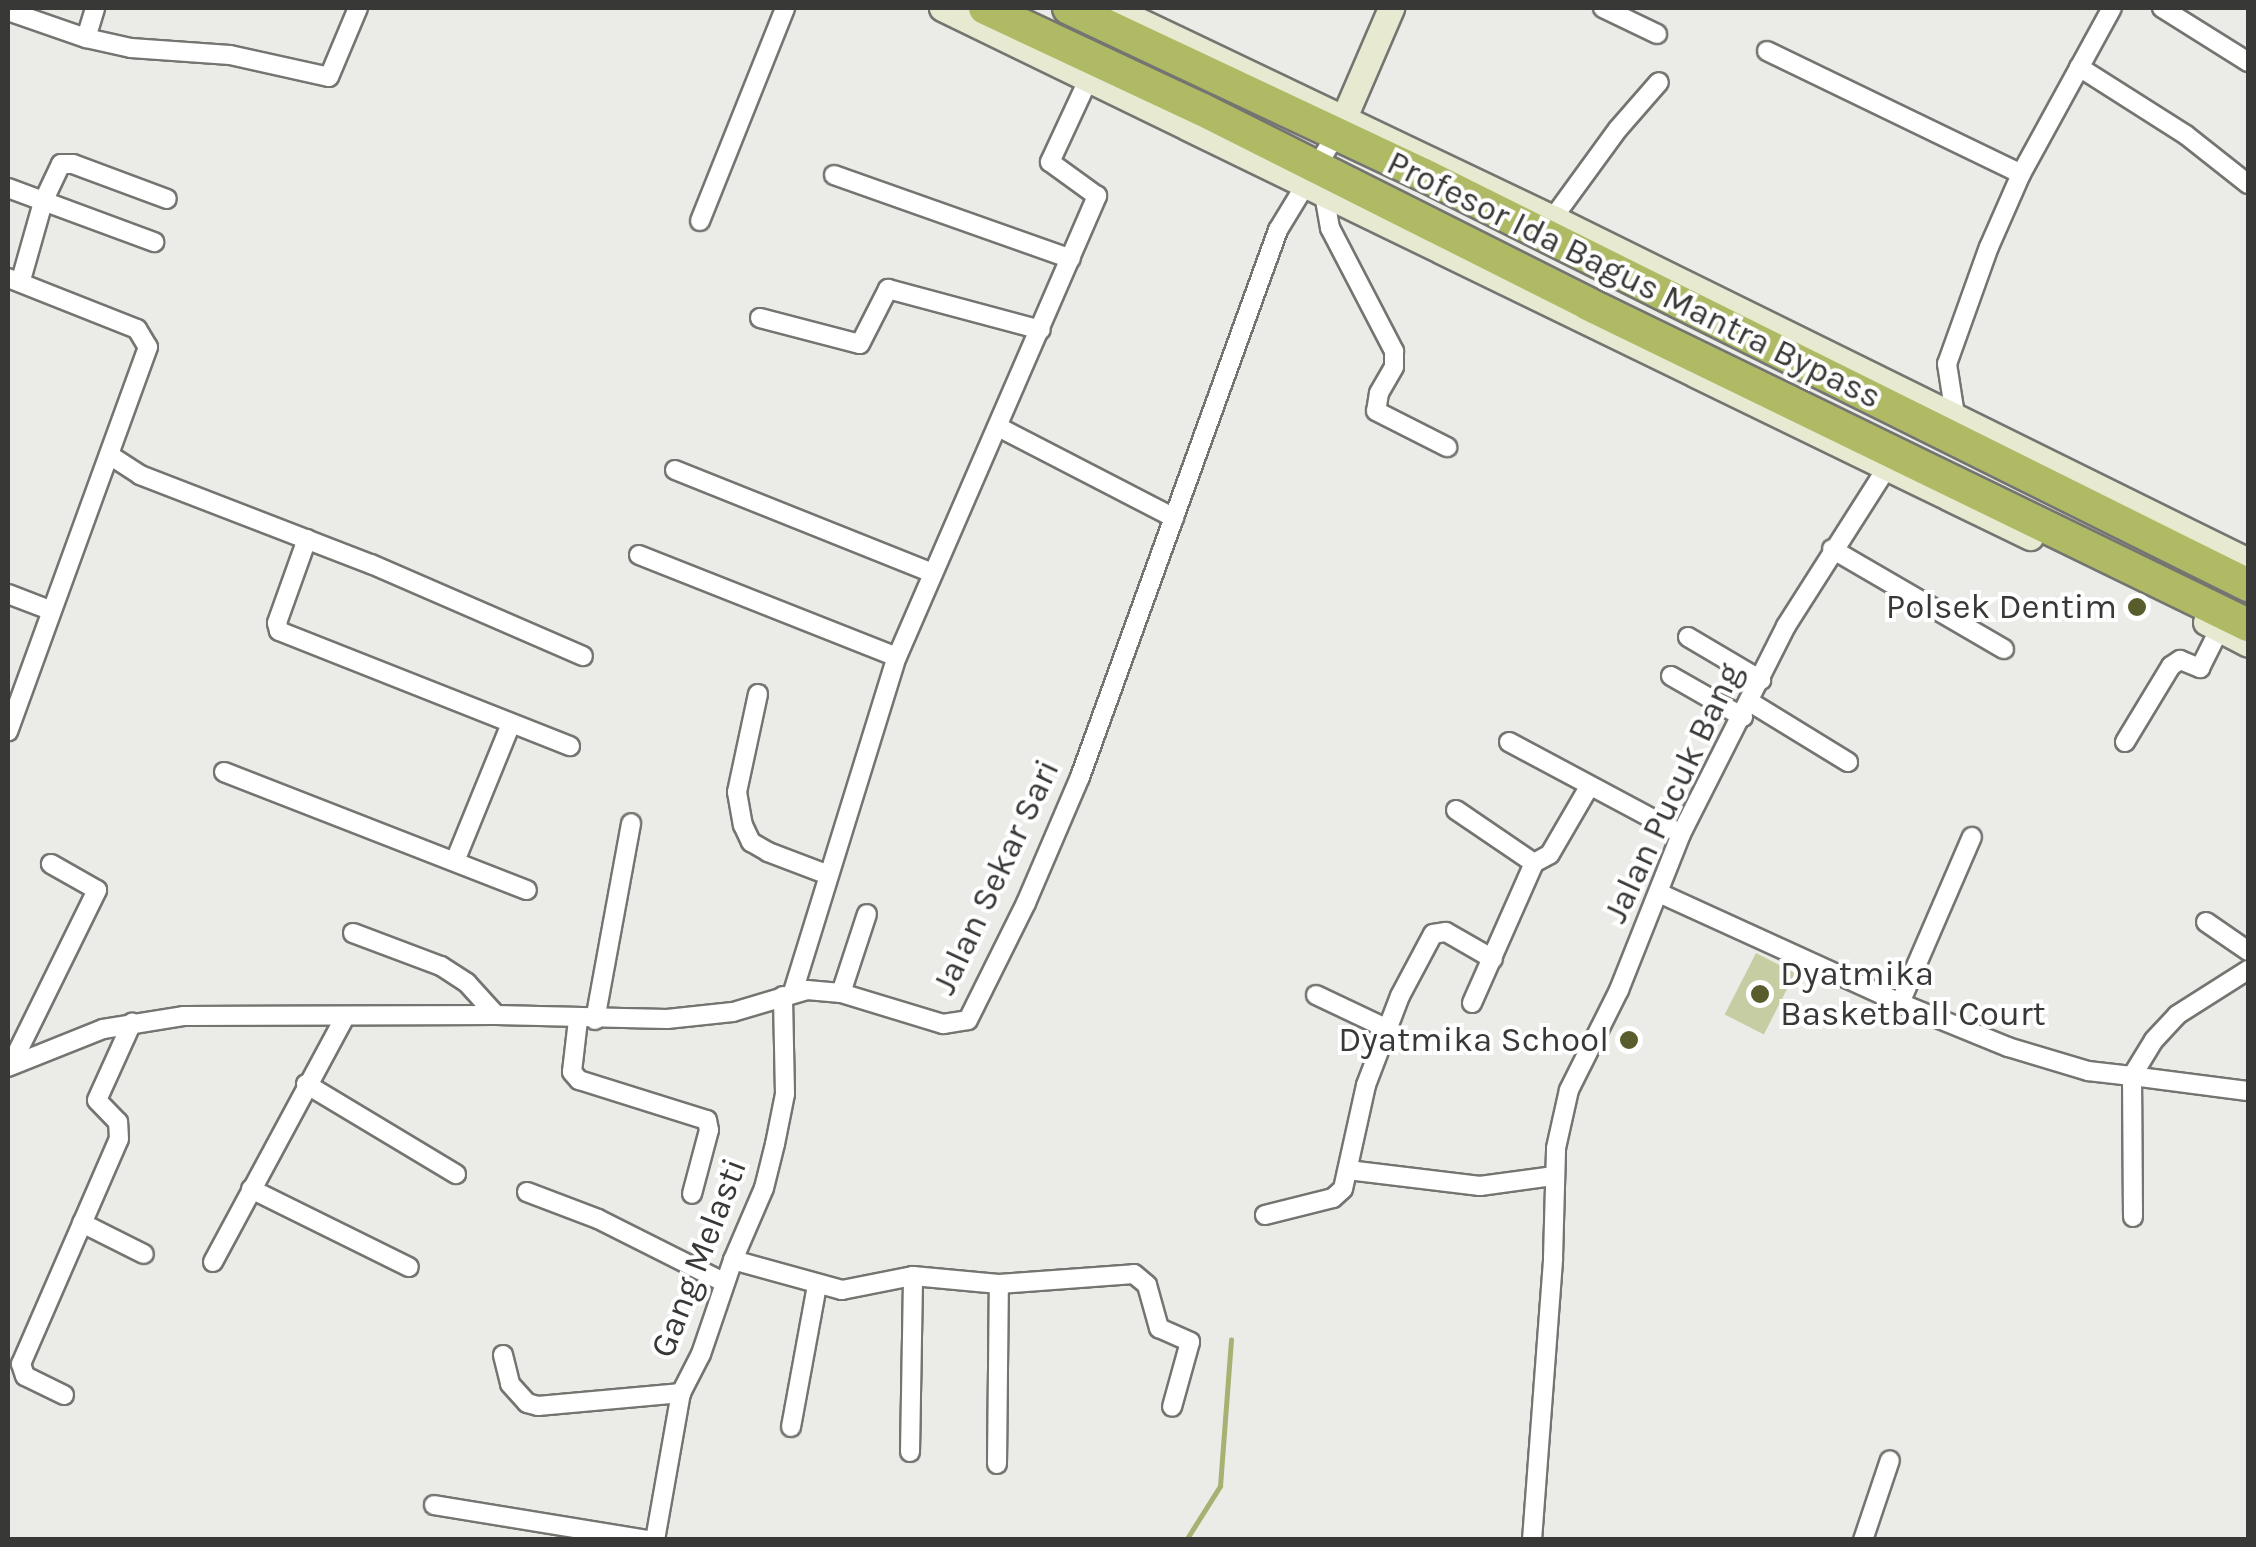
<!DOCTYPE html>
<style>
body{margin:0}
#map{position:relative;width:2256px;height:1547px;overflow:hidden;background:#ebece8;font-family:Karla,sans-serif}
div>[style]{position:absolute}
.green>*{inset:0;background:#c7cda3;transform-origin:0 0}
.stream>*{height:5px;margin:-2.5px;padding:0 2.5px;transform-origin:2.5px;border-radius:2.5px;background:#a8b072}
.roads{filter:drop-shadow(2px 0 #747571) drop-shadow(-2px 0 #747571) drop-shadow(0 2px #747571) drop-shadow(0 -2px #747571)}
.street>*{height:18px;margin:-9px;padding:0 9px;transform-origin:9px;border-radius:9px;background:#fff}
.secondary>*{height:25px;margin:-12.5px;padding:0 12.5px;transform-origin:12.5px;border-radius:12.5px;background:#e7ead1}
.highway>*{height:32px;margin:-16px;padding:0 16px;transform-origin:16px;border-radius:16px;background:#b0ba65}
.dots>*{width:28px;height:28px;translate:-50% -50%;box-sizing:border-box;border:5px solid #fff;border-radius:50%}
span{translate:-50% -50%;white-space:nowrap;text-align:center;line-height:1.15;-webkit-text-stroke:8px #fff;paint-order:stroke}
.street-label{font-size:35px;color:#383937}
.poi-label{font-size:35px;color:#383937}
.right{translate:-100% -50%;text-align:right}
.left{translate:0 -50%;text-align:left}
.frame{position:absolute;inset:0;border:10px solid #383937;pointer-events:none}
</style>
<div id="map">
<div class="green">
<i style="left:1756px;top:953px;width:44px;height:69px;rotate:27deg"></i>
</div>
<div class="stream">
<i style="left:1186px;top:1540px;width:64px;rotate:-57.8deg"></i>
<i style="left:1220px;top:1486px;width:147px;rotate:-85.7deg"></i>
</div>
<div class="roads">
<div class="street">
<i style="left:1603px;top:8px;width:60px;rotate:25.7deg"></i>
<i style="left:2162px;top:8px;width:102px;rotate:32.1deg"></i>
<i style="left:8px;top:11px;width:83px;rotate:19.1deg"></i>
<i style="left:86px;top:38px;width:46px;rotate:12.5deg"></i>
<i style="left:131px;top:48px;width:99px;rotate:4deg"></i>
<i style="left:230px;top:55px;width:101px;rotate:12.5deg"></i>
<i style="left:329px;top:77px;width:75px;rotate:-67.2deg"></i>
<i style="left:86px;top:38px;width:31px;rotate:-73deg"></i>
<i style="left:1767px;top:51px;width:282px;rotate:25.8deg"></i>
<i style="left:2079px;top:67px;width:127px;rotate:32.4deg"></i>
<i style="left:2186px;top:135px;width:79px;rotate:38.3deg"></i>
<i style="left:834px;top:175px;width:251px;rotate:19.5deg"></i>
<i style="left:8px;top:188px;width:156px;rotate:20.3deg"></i>
<i style="left:1324px;top:194px;width:35px;rotate:80deg"></i>
<i style="left:1330px;top:228px;width:139px;rotate:62.5deg"></i>
<i style="left:1394px;top:351px;width:16px;rotate:90deg"></i>
<i style="left:1394px;top:367px;width:30px;rotate:120deg"></i>
<i style="left:1379px;top:393px;width:18px;rotate:99deg"></i>
<i style="left:1376px;top:411px;width:80px;rotate:26.9deg"></i>
<i style="left:1553px;top:218px;width:110px;rotate:-53.9deg"></i>
<i style="left:1618px;top:129px;width:62px;rotate:-48.9deg"></i>
<i style="left:700px;top:221px;width:229px;rotate:-68.2deg"></i>
<i style="left:8px;top:278px;width:139px;rotate:21.6deg"></i>
<i style="left:137px;top:329px;width:21px;rotate:59deg"></i>
<i style="left:148px;top:347px;width:409px;rotate:110deg"></i>
<i style="left:21px;top:280px;width:81px;rotate:-74.2deg"></i>
<i style="left:43px;top:202px;width:42px;rotate:-64.7deg"></i>
<i style="left:61px;top:164px;width:12px"></i>
<i style="left:73px;top:164px;width:100px;rotate:20.4deg"></i>
<i style="left:760px;top:318px;width:103px;rotate:14.6deg"></i>
<i style="left:860px;top:344px;width:62px;rotate:-63deg"></i>
<i style="left:888px;top:289px;width:158px;rotate:15deg"></i>
<i style="left:1955px;top:415px;width:52px;rotate:-98.9deg"></i>
<i style="left:1947px;top:364px;width:124px;rotate:-70.3deg"></i>
<i style="left:1989px;top:247px;width:80px;rotate:-66.3deg"></i>
<i style="left:2021px;top:174px;width:189px;rotate:-61.3deg"></i>
<i style="left:1000px;top:428px;width:196px;rotate:27.3deg"></i>
<i style="left:111px;top:456px;width:35px;rotate:33deg"></i>
<i style="left:140px;top:475px;width:248px;rotate:21.1deg"></i>
<i style="left:371px;top:564px;width:231px;rotate:23.5deg"></i>
<i style="left:675px;top:470px;width:277px;rotate:21.8deg"></i>
<i style="left:307px;top:539px;width:89px;rotate:109.7deg"></i>
<i style="left:277px;top:623px;width:8px;rotate:76deg"></i>
<i style="left:279px;top:631px;width:313px;rotate:21.6deg"></i>
<i style="left:1832px;top:549px;width:199px;rotate:30.2deg"></i>
<i style="left:639px;top:555px;width:277px;rotate:21.6deg"></i>
<i style="left:8px;top:594px;width:45px;rotate:20.9deg"></i>
<i style="left:1688px;top:637px;width:85px;rotate:30.5deg"></i>
<i style="left:1671px;top:676px;width:83px;rotate:29.7deg"></i>
<i style="left:758px;top:694px;width:100px;rotate:102.1deg"></i>
<i style="left:737px;top:792px;width:34px;rotate:80deg"></i>
<i style="left:743px;top:825px;width:19px;rotate:65deg"></i>
<i style="left:751px;top:842px;width:20px;rotate:30deg"></i>
<i style="left:768px;top:852px;width:62px;rotate:20.8deg"></i>
<i style="left:1750px;top:702px;width:115px;rotate:31.5deg"></i>
<i style="left:1509px;top:742px;width:195px;rotate:28.1deg"></i>
<i style="left:2125px;top:742px;width:89px;rotate:-58.8deg"></i>
<i style="left:2171px;top:666px;width:11px;rotate:-34deg"></i>
<i style="left:2180px;top:660px;width:22px;rotate:22deg"></i>
<i style="left:2200px;top:668px;width:45px;rotate:-63.4deg"></i>
<i style="left:224px;top:772px;width:325px;rotate:21.3deg"></i>
<i style="left:1456px;top:810px;width:94px;rotate:34.2deg"></i>
<i style="left:455px;top:861px;width:148px;rotate:-67.8deg"></i>
<i style="left:1659px;top:893px;width:265px;rotate:24.5deg"></i>
<i style="left:1900px;top:1003px;width:117px;rotate:22.2deg"></i>
<i style="left:2008px;top:1047px;width:84px;rotate:16.7deg"></i>
<i style="left:2088px;top:1071px;width:44px;rotate:6.5deg"></i>
<i style="left:2132px;top:1076px;width:42px;rotate:-58.6deg"></i>
<i style="left:2154px;top:1040px;width:34px;rotate:-47deg"></i>
<i style="left:2177px;top:1015px;width:84px;rotate:-32.4deg"></i>
<i style="left:2206px;top:922px;width:51px;rotate:34.6deg"></i>
<i style="left:353px;top:933px;width:94px;rotate:20.6deg"></i>
<i style="left:441px;top:966px;width:31px;rotate:33deg"></i>
<i style="left:467px;top:983px;width:43px;rotate:47.8deg"></i>
<i style="left:793px;top:992px;width:351px;rotate:-72.8deg"></i>
<i style="left:897px;top:657px;width:503px;rotate:-66.55deg"></i>
<i style="left:1097px;top:196px;width:58px;rotate:-144.1deg"></i>
<i style="left:1050px;top:162px;width:93px;rotate:-65.1deg"></i>
<i style="left:841px;top:993px;width:83px;rotate:-71.8deg"></i>
<i style="left:1316px;top:995px;width:80px;rotate:25.3deg"></i>
<i style="left:1472px;top:1003px;width:153px;rotate:-66.1deg"></i>
<i style="left:1534px;top:863px;width:18px;rotate:-29deg"></i>
<i style="left:1550px;top:854px;width:78px;rotate:-59.8deg"></i>
<i style="left:1900px;top:1003px;width:181px;rotate:-66.6deg"></i>
<i style="left:578px;top:1020px;width:52px;rotate:96.6deg"></i>
<i style="left:572px;top:1072px;width:11px;rotate:49deg"></i>
<i style="left:579px;top:1080px;width:134px;rotate:17.4deg"></i>
<i style="left:707px;top:1120px;width:10px;rotate:79deg"></i>
<i style="left:709px;top:1130px;width:66px;rotate:104.9deg"></i>
<i style="left:595px;top:1020px;width:200px;rotate:-79.6deg"></i>
<i style="left:11px;top:1065px;width:195px;rotate:-63.8deg"></i>
<i style="left:97px;top:890px;width:53px;rotate:-150.5deg"></i>
<i style="left:8px;top:1067px;width:102px;rotate:-21.8deg"></i>
<i style="left:103px;top:1029px;width:81px;rotate:-9.2deg"></i>
<i style="left:183px;top:1016px;width:313px;rotate:-0.2deg"></i>
<i style="left:496px;top:1015px;width:171px;rotate:1.3deg"></i>
<i style="left:667px;top:1019px;width:66px;rotate:-6.1deg"></i>
<i style="left:733px;top:1012px;width:77px;rotate:-16.6deg"></i>
<i style="left:807px;top:990px;width:34px;rotate:5deg"></i>
<i style="left:841px;top:993px;width:107px;rotate:16.9deg"></i>
<i style="left:943px;top:1024px;width:25px;rotate:-9deg"></i>
<i style="left:968px;top:1020px;width:131px;rotate:-63.6deg"></i>
<i style="left:1026px;top:903px;width:137px;rotate:-66.8deg"></i>
<i style="left:1080px;top:777px;width:582px;rotate:-70.1deg"></i>
<i style="left:1278px;top:230px;width:114px;rotate:-58.7deg"></i>
<i style="left:306px;top:1084px;width:175px;rotate:31deg"></i>
<i style="left:1348px;top:1170px;width:133px;rotate:6.9deg"></i>
<i style="left:1480px;top:1186px;width:75px;rotate:-7.7deg"></i>
<i style="left:251px;top:1189px;width:176px;rotate:26.3deg"></i>
<i style="left:527px;top:1192px;width:76px;rotate:20.8deg"></i>
<i style="left:598px;top:1219px;width:142px;rotate:26.7deg"></i>
<i style="left:1265px;top:1215px;width:70px;rotate:-14deg"></i>
<i style="left:1333px;top:1198px;width:13px;rotate:-42deg"></i>
<i style="left:1343px;top:1189px;width:107px;rotate:-77.5deg"></i>
<i style="left:1366px;top:1085px;width:95px;rotate:-69.1deg"></i>
<i style="left:1400px;top:996px;width:70px;rotate:-62deg"></i>
<i style="left:1433px;top:934px;width:13px;rotate:-9deg"></i>
<i style="left:1446px;top:932px;width:54px;rotate:29.9deg"></i>
<i style="left:2133px;top:1217px;width:141px;rotate:-90.4deg"></i>
<i style="left:2132px;top:1076px;width:117px;rotate:7.4deg"></i>
<i style="left:82px;top:1223px;width:69px;rotate:26.6deg"></i>
<i style="left:733px;top:1260px;width:113px;rotate:15.4deg"></i>
<i style="left:842px;top:1290px;width:72px;rotate:-11.2deg"></i>
<i style="left:913px;top:1276px;width:86px;rotate:5.3deg"></i>
<i style="left:999px;top:1284px;width:135px;rotate:-4.2deg"></i>
<i style="left:1134px;top:1274px;width:17px;rotate:40deg"></i>
<i style="left:1147px;top:1285px;width:45px;rotate:74.4deg"></i>
<i style="left:1159px;top:1328px;width:34px;rotate:24deg"></i>
<i style="left:1190px;top:1342px;width:67px;rotate:105.5deg"></i>
<i style="left:213px;top:1262px;width:276px;rotate:-61.7deg"></i>
<i style="left:503px;top:1355px;width:30px;rotate:76deg"></i>
<i style="left:510px;top:1384px;width:25px;rotate:48deg"></i>
<i style="left:527px;top:1403px;width:11px;rotate:15deg"></i>
<i style="left:538px;top:1406px;width:144px;rotate:-5.2deg"></i>
<i style="left:64px;top:1395px;width:43px;rotate:-154deg"></i>
<i style="left:25px;top:1376px;width:13px;rotate:-108deg"></i>
<i style="left:21px;top:1364px;width:245px;rotate:-66.5deg"></i>
<i style="left:119px;top:1139px;width:17px;rotate:-93deg"></i>
<i style="left:118px;top:1122px;width:30px;rotate:-134deg"></i>
<i style="left:97px;top:1100px;width:85px;rotate:-65.6deg"></i>
<i style="left:791px;top:1427px;width:144px;rotate:-79.6deg"></i>
<i style="left:910px;top:1452px;width:176px;rotate:-89deg"></i>
<i style="left:997px;top:1464px;width:180px;rotate:-89.4deg"></i>
<i style="left:434px;top:1505px;width:216px;rotate:9.3deg"></i>
<i style="left:655px;top:1540px;width:149px;rotate:-80deg"></i>
<i style="left:681px;top:1393px;width:44px;rotate:-62.9deg"></i>
<i style="left:701px;top:1354px;width:99px;rotate:-71.2deg"></i>
<i style="left:733px;top:1260px;width:78px;rotate:-66.7deg"></i>
<i style="left:764px;top:1188px;width:45px;rotate:-76deg"></i>
<i style="left:775px;top:1144px;width:51px;rotate:-78.7deg"></i>
<i style="left:785px;top:1094px;width:98px;rotate:-91.2deg"></i>
<i style="left:1532px;top:1540px;width:283px;rotate:-85.7deg"></i>
<i style="left:1553px;top:1258px;width:110px;rotate:-88.4deg"></i>
<i style="left:1556px;top:1148px;width:59px;rotate:-77.4deg"></i>
<i style="left:1569px;top:1090px;width:112px;rotate:-63.4deg"></i>
<i style="left:1619px;top:990px;width:168px;rotate:-68.3deg"></i>
<i style="left:1681px;top:834px;width:233px;rotate:-63.2deg"></i>
<i style="left:1786px;top:626px;width:199px;rotate:-57.5deg"></i>
<i style="left:1863px;top:1540px;width:84px;rotate:-71.4deg"></i>
</div>
<div class="secondary">
<i style="left:942px;top:8px;width:1210px;rotate:25.93deg"></i>
<i style="left:1112px;top:8px;width:488px;rotate:25.5deg"></i>
<i style="left:1553px;top:218px;width:775px;rotate:26.27deg"></i>
<i style="left:1339px;top:129px;width:132px;rotate:-66.7deg"></i>
<i style="left:2206px;top:622px;width:47px;rotate:27.6deg"></i>
</div>
<div class="highway">
<i style="left:985px;top:8px;width:238px;rotate:25.1deg"></i>
<i style="left:1201px;top:109px;width:433px;rotate:26.7deg"></i>
<i style="left:1588px;top:304px;width:734px;rotate:25.94deg"></i>
<i style="left:1069px;top:8px;width:390px;rotate:25.2deg"></i>
<i style="left:1422px;top:174px;width:923px;rotate:26.45deg"></i>
</div>
</div>
<div class="dots">
<i style="left:2137px;top:607px;background:#585d2b"></i>
<i style="left:1760px;top:994px;background:#585d2b"></i>
<i style="left:1629px;top:1040px;background:#585d2b"></i>
</div>
<div class="street-label">
<span style="left:1634px;top:280px;rotate:26deg">Profesor Ida Bagus Mantra Bypass</span>
<span style="left:1673px;top:793px;rotate:-65deg">Jalan Pucuk Bang</span>
<span style="left:996px;top:877px;rotate:-65deg">Jalan Sekar Sari</span>
<span style="left:699px;top:1258px;rotate:-69deg">Gang Melasti</span>
</div>
<div class="poi-label">
<span class="right" style="left:2117px;top:607px">Polsek Dentim</span>
<span class="left" style="left:1780px;top:994px">Dyatmika<br>Basketball Court</span>
<span class="right" style="left:1609px;top:1040px">Dyatmika School</span>
</div>
<div class="frame"></div>
</div>
